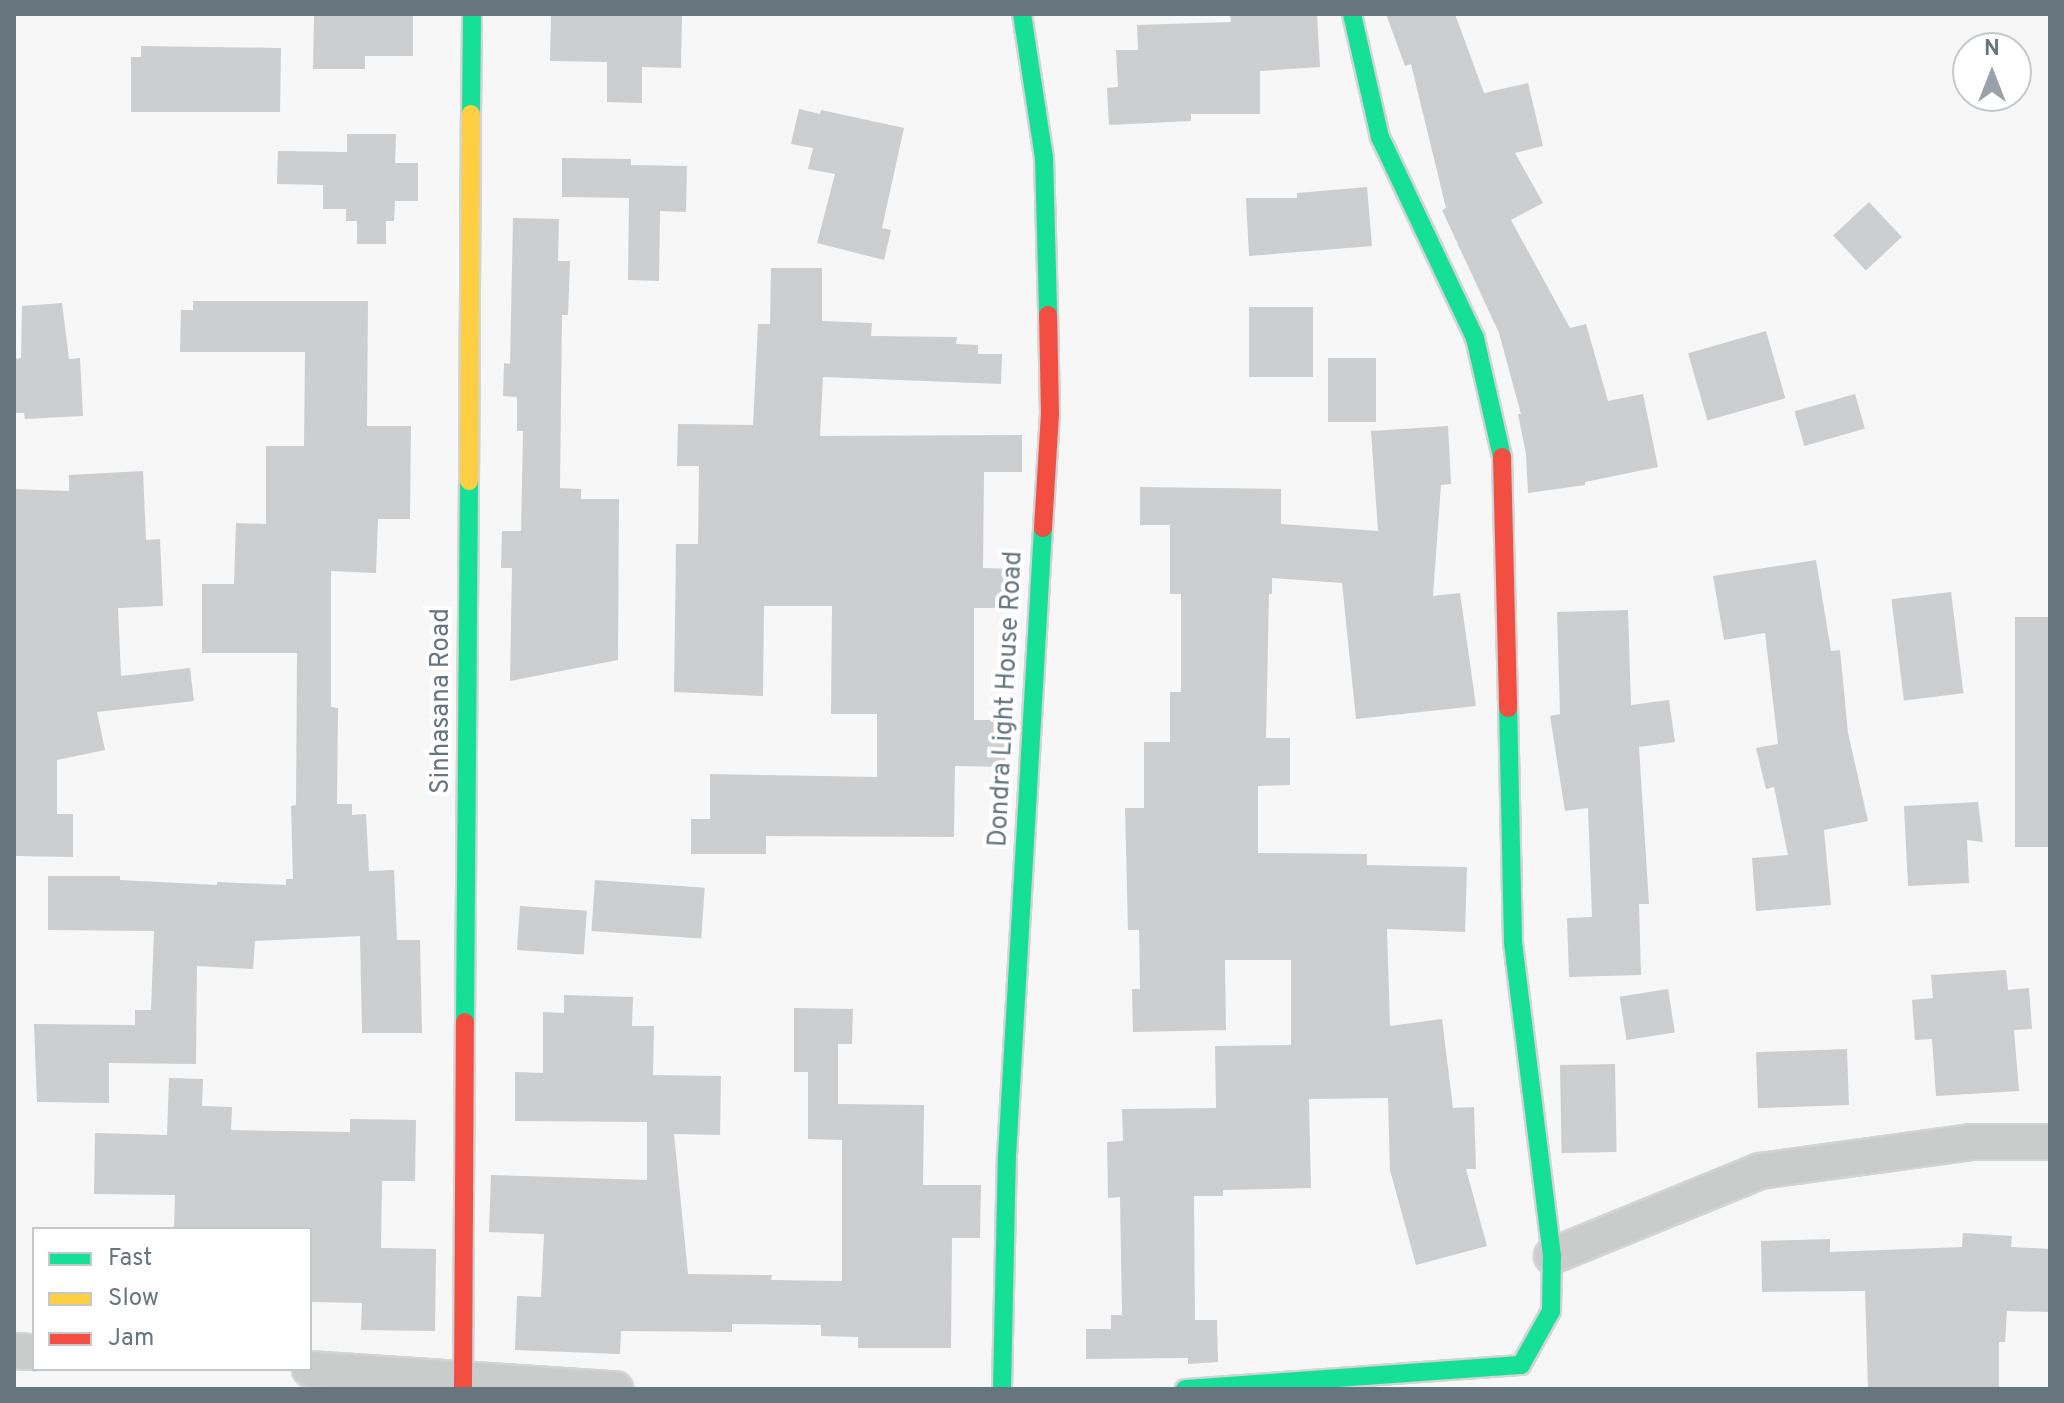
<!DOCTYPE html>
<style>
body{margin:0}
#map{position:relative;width:2064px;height:1403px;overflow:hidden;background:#f7f7f7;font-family:Overpass,sans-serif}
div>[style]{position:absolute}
.building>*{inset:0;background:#cdcecf;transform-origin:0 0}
.roads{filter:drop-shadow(2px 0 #d3d4d5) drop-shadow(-2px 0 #d3d4d5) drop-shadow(0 2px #d3d4d5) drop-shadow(0 -2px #d3d4d5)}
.street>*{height:34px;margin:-17px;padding:0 17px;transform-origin:17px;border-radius:17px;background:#cacccc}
.fast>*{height:18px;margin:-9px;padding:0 9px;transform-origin:9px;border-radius:9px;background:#16e098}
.slow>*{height:18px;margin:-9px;padding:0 9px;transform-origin:9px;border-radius:9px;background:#ffcf43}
.jam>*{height:18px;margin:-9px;padding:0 9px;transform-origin:9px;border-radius:9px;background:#f24e42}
span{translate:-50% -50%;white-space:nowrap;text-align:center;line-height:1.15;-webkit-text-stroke:8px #fff;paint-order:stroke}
.street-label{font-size:26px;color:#66757e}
.frame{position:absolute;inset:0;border:16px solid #66757e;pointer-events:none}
.legend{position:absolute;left:32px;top:1227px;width:280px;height:144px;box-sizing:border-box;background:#fff;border:2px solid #c2c8cb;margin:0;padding:10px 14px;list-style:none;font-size:24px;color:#66757e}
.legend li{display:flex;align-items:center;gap:16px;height:40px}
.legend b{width:40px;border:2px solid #c2c8cb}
.north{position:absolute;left:1952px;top:32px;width:80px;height:80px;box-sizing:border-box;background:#fff;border:2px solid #c2c8cb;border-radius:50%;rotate:0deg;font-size:22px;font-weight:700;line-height:32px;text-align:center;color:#66757e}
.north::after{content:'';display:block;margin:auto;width:28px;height:36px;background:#99a2a8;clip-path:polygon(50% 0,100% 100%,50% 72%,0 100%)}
</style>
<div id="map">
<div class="building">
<i style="clip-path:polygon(314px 14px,413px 14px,413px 56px,365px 56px,365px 69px,313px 69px)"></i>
<i style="clip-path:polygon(551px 14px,682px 16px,681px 68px,642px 67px,642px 103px,607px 102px,607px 62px,550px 61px)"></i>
<i style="clip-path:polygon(1230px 14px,1317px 14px,1320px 67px,1260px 71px,1260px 114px,1191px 114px,1191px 121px,1109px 125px,1107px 88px,1118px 87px,1116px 50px,1138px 50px,1137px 25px,1231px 22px)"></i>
<i style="clip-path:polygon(1386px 14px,1455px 14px,1484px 93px,1528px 83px,1543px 146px,1515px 153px,1543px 203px,1511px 220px,1570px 328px,1586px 324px,1608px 401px,1643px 394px,1658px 467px,1585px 482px,1585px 485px,1528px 493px,1526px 454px,1518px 414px,1521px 414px,1499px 333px,1442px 210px,1446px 208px,1411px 64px,1405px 66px)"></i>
<i style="clip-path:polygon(141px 46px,281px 48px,280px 112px,131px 112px,131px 57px,141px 57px)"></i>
<i style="clip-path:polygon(799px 109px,820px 114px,821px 110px,904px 128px,882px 228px,891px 230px,884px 260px,817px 243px,835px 174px,808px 169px,813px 148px,791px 144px)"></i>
<i style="clip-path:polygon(347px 134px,396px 134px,395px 163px,418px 163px,418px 201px,395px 201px,394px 221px,386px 221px,386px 244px,357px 244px,357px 221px,346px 221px,346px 209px,323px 209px,323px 185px,277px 184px,278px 151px,347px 152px)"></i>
<i style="clip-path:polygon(562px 158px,631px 159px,631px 165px,687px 166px,686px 212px,660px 211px,659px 281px,628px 280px,629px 198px,562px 197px)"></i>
<i style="clip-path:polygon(1367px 187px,1372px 246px,1249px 256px,1246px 198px,1297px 198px,1297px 193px)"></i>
<i style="left:1869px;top:202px;width:48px;height:49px;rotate:47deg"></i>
<i style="clip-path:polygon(513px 218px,559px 219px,558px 261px,570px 261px,568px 315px,562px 315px,560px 488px,581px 489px,581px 499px,619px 499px,618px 660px,510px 681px,512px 568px,501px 568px,502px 531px,521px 531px,523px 431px,517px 431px,517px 397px,503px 396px,504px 363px,510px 364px)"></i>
<i style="clip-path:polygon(771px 268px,822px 268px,822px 321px,872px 323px,871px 336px,957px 337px,956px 344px,978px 345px,978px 354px,1002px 354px,1001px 384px,823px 377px,820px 436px,1022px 435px,1022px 472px,984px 472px,983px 568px,1016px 569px,1014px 608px,974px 608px,974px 720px,1007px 720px,1005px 767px,955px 766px,954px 837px,766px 836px,766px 854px,691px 854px,691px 819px,710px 819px,710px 774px,877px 777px,877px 714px,831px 714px,832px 606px,764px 606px,763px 696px,674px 692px,676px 544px,698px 544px,699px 466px,677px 466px,678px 424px,753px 425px,758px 324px,770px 324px)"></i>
<i style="clip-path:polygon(193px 301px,368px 301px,367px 426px,411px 426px,410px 519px,378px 519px,376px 573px,331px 571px,331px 707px,338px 708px,337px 804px,352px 804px,352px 815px,366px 814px,369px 871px,394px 870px,397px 940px,420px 940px,422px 1033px,362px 1033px,360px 936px,255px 941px,253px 969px,197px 966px,196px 1064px,109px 1063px,109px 1103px,37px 1102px,34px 1024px,135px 1025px,135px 1010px,151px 1010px,154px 931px,48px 930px,48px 876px,120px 876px,120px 880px,217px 885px,217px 882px,286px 885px,286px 879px,293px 879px,291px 806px,296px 805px,297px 653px,202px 653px,202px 584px,234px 584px,236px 523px,266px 524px,266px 446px,304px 446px,305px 352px,180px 352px,181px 310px,193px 310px)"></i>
<i style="clip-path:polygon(62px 303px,69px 359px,80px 358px,83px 416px,25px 419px,24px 413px,14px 413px,14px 359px,21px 358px,22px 306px)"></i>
<i style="left:1249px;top:307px;width:64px;height:70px"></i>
<i style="left:1766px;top:331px;width:70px;height:81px;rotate:74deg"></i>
<i style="left:1328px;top:358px;width:48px;height:64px"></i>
<i style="left:1855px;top:394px;width:36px;height:63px;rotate:74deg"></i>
<i style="clip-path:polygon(1448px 426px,1451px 484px,1441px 485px,1433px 596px,1460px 593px,1476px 706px,1356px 719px,1342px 583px,1272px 578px,1272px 594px,1269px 594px,1266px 738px,1290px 738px,1290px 785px,1258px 786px,1258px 853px,1367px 854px,1367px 865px,1467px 867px,1465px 932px,1387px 929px,1390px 1026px,1442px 1019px,1453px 1108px,1474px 1107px,1476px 1169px,1466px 1169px,1487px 1246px,1416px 1265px,1390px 1170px,1388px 1098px,1309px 1099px,1311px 1188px,1223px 1190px,1223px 1196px,1194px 1196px,1195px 1320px,1217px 1320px,1218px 1362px,1188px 1364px,1188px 1358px,1086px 1359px,1086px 1329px,1111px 1329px,1111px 1315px,1122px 1315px,1120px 1197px,1108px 1198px,1107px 1142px,1123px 1141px,1122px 1109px,1216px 1108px,1215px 1046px,1291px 1045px,1291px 960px,1225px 960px,1226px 1030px,1133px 1032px,1132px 989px,1140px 989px,1139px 930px,1128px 930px,1125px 808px,1144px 808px,1144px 742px,1170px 742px,1170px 692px,1181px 692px,1181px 594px,1170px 594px,1170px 525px,1140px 525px,1140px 487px,1281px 489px,1281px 524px,1378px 531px,1371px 431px)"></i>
<i style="clip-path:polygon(143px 471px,146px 540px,160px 539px,163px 606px,118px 608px,121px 676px,190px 668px,194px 701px,97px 712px,105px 750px,57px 760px,57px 814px,73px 814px,73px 857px,14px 856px,14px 489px,69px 491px,69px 475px)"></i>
<i style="clip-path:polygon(1816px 560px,1831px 651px,1840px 650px,1848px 733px,1868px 821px,1824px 830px,1831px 905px,1756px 911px,1752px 858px,1788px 855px,1774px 787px,1766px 789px,1756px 748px,1778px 744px,1765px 633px,1724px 640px,1713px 576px)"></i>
<i style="left:1951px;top:592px;width:102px;height:60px;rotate:83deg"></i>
<i style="clip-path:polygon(1628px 610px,1631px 705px,1669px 700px,1675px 742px,1639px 747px,1649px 904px,1639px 904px,1641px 975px,1569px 977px,1567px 918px,1592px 917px,1588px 808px,1565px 811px,1550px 716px,1560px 714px,1557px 612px)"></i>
<i style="left:2015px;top:617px;width:35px;height:230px"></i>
<i style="clip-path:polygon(1978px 802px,1983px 842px,1967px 840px,1969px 883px,1908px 886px,1904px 806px)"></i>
<i style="left:595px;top:880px;width:110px;height:51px;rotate:4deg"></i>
<i style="left:520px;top:906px;width:67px;height:44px;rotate:4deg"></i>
<i style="clip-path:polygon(2006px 970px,2008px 990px,2029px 988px,2032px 1029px,2014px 1030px,2019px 1091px,1936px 1096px,1932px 1039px,1915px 1040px,1912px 1000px,1933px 998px,1931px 975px)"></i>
<i style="left:1668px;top:989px;width:44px;height:49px;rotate:81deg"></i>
<i style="clip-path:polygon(564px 995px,633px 997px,632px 1026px,654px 1026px,653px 1075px,721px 1076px,720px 1135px,674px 1134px,688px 1274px,772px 1275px,771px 1280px,842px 1281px,842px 1140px,808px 1139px,808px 1072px,794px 1072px,794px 1008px,853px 1009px,852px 1044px,838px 1044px,838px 1104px,924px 1105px,923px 1185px,981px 1185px,980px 1238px,952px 1238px,951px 1348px,858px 1348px,858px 1337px,821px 1336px,821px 1325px,732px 1324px,732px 1332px,621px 1331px,620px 1354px,515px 1350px,517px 1296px,541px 1297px,544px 1234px,489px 1232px,491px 1175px,647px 1180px,647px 1122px,515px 1121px,515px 1072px,543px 1073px,543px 1012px,564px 1013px)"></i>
<i style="left:1847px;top:1049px;width:56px;height:91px;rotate:88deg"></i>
<i style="left:1615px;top:1064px;width:88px;height:55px;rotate:89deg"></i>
<i style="clip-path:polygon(169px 1078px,203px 1079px,202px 1106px,232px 1107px,231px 1130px,350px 1132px,350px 1119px,416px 1120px,415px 1181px,382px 1181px,381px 1248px,436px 1249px,435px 1331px,361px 1330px,362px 1303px,310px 1302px,310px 1229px,174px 1229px,175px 1195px,94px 1194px,95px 1133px,167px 1135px)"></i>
<i style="clip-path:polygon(1963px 1233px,2012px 1236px,2011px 1247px,2050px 1249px,2050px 1312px,2007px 1311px,2005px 1342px,1999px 1342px,1999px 1389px,1868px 1389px,1865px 1291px,1762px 1292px,1761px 1241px,1830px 1239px,1830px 1252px,1962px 1247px)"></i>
</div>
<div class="roads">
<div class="street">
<i style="left:1552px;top:1256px;width:225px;rotate:-22.2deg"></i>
<i style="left:1760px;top:1171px;width:213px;rotate:-7.8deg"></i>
<i style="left:1971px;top:1142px;width:79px"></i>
<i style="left:14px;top:1351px;width:20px;rotate:3deg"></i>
<i style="left:310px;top:1369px;width:306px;rotate:3.8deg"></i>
</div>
<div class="fast">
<i style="left:1022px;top:14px;width:145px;rotate:81.3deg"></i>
<i style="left:1044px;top:157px;width:158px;rotate:88.5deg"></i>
<i style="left:1352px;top:14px;width:126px;rotate:77.2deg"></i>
<i style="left:1380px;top:137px;width:222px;rotate:64.7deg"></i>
<i style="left:1475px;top:338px;width:122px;rotate:77.2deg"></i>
<i style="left:471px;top:114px;width:100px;rotate:-89.4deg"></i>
<i style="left:465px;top:1022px;width:541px;rotate:-89.58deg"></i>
<i style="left:1002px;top:1389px;width:233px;rotate:-88.8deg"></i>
<i style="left:1007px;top:1156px;width:629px;rotate:-86.72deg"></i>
<i style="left:1185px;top:1389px;width:337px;rotate:-4.1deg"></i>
<i style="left:1521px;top:1365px;width:62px;rotate:-60.9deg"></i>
<i style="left:1551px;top:1311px;width:55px;rotate:-89deg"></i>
<i style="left:1552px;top:1256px;width:316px;rotate:-97.1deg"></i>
<i style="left:1513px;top:942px;width:234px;rotate:-91.2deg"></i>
</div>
<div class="slow">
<i style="left:469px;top:481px;width:367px;rotate:-89.7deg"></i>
</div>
<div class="jam">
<i style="left:1502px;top:457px;width:251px;rotate:88.6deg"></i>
<i style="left:1043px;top:528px;width:113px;rotate:-86.5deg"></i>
<i style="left:1050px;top:415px;width:100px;rotate:-91.1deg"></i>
<i style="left:463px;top:1389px;width:367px;rotate:-89.7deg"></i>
</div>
</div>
<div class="street-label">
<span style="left:1007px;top:699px;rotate:-87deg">Dondra Light House Road</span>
<span style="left:442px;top:701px;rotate:-90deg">Sinhasana Road</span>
</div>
<div class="frame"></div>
<ul class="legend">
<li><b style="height:10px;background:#16e098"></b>Fast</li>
<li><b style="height:10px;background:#ffcf43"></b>Slow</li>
<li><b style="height:10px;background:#f24e42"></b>Jam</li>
</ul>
<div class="north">N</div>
</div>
